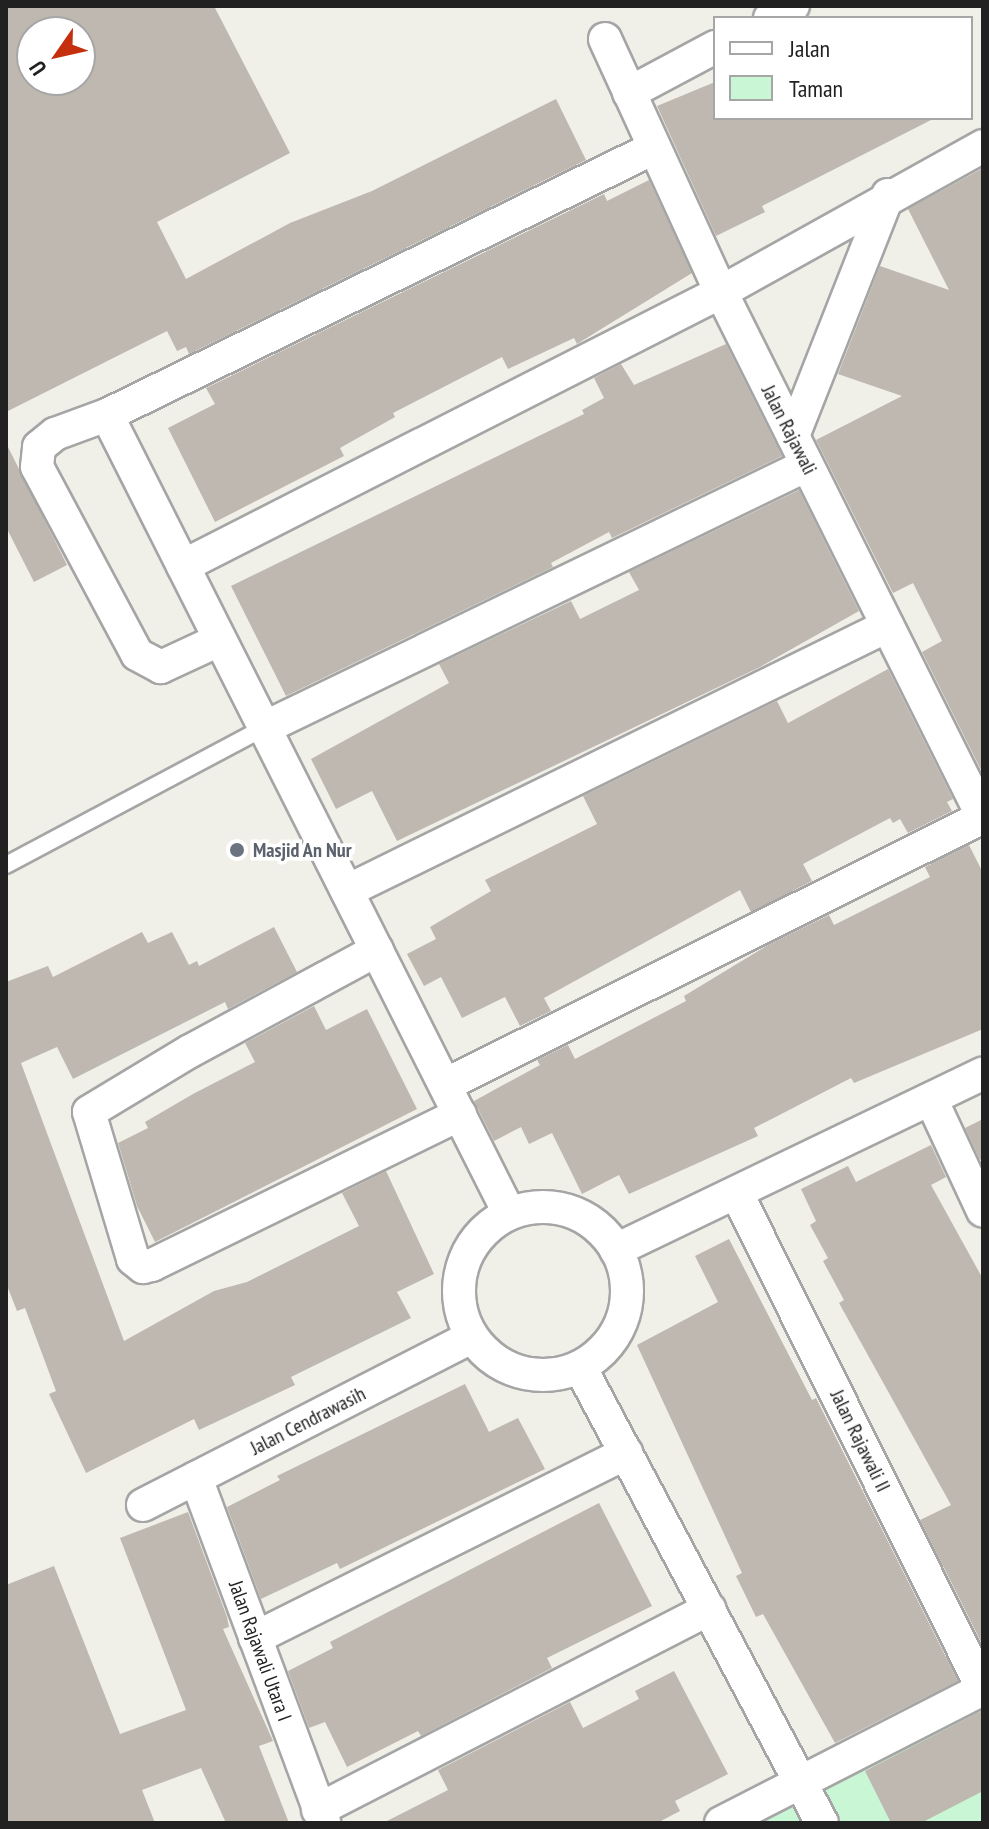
<!DOCTYPE html>
<style>
body{margin:0}
#map{position:relative;width:989px;height:1829px;overflow:hidden;background:#f0efe8;font-family:"PT Sans Narrow",sans-serif}
div>[style]{position:absolute}
.park>*{inset:0;background:#c9f7d5}
.building>*{inset:0;background:#beb8b1}
.roads{filter:drop-shadow(2px 0 #a5a5a5) drop-shadow(-2px 0 #a5a5a5) drop-shadow(0 2px #a5a5a5) drop-shadow(0 -2px #a5a5a5)}
.service>*{height:16px;margin:-8px;padding:0 8px;transform-origin:8px;border-radius:8px;background:#fff}
.minor>*{height:32px;margin:-16px;padding:0 16px;transform-origin:16px;border-radius:16px;background:#fff}
.minor>.ring{margin:-16px;padding:0;box-sizing:content-box;background:none;border:32px solid #fff;border-radius:50%}
.dots>*{width:22px;height:22px;translate:-50% -50%;box-sizing:border-box;border:4px solid #fff;border-radius:50%}
span{translate:-50% -50%;white-space:nowrap;text-align:center;line-height:1.15;-webkit-text-stroke:7px #fff;paint-order:stroke}
.street-label{font-size:20px;color:#212121}
.worship-label{font-size:20px;color:#5b616d;font-weight:700}
.left{translate:0 -50%;text-align:left}
.frame{position:absolute;inset:0;border:8px solid #212121;pointer-events:none}
.legend{position:absolute;left:713px;top:16px;width:260px;height:104px;box-sizing:border-box;background:#fff;border:2px solid #a6a6a6;margin:0;padding:10px 14px;list-style:none;font-size:24px;color:#212121}
.legend li{display:flex;align-items:center;gap:16px;height:40px}
.legend b{width:40px;border:2px solid #a6a6a6}
.north{position:absolute;left:16px;top:16px;width:80px;height:80px;box-sizing:border-box;background:#fff;border:2px solid #a6a6a6;border-radius:50%;rotate:236deg;font-size:22px;font-weight:700;line-height:32px;text-align:center;color:#212121}
.north::after{content:'';display:block;margin:auto;width:28px;height:36px;background:#c42f0d;clip-path:polygon(50% 0,100% 100%,50% 72%,0 100%)}
</style>
<div id="map">
<div class="park">
<i style="clip-path:polygon(983px 1689px,983px 1823px,721px 1823px)"></i>
</div>
<div class="building">
<i style="clip-path:polygon(evenodd,6px 6px,214px 6px,290px 153px,157px 222px,186px 279px,290px 223px,372px 191px,556px 99px,586px 160px,189px 354px,186px 347px,177px 351px,167px 331px,6px 412px,6px 6px,32px 32px,80px 32px,80px 80px,32px 80px,32px 32px)"></i>
<i style="clip-path:polygon(715px 82px,715px 118px,935px 118px,762px 206px,765px 212px,716px 236px,657px 106px)"></i>
<i style="clip-path:polygon(983px 168px,983px 774px,922px 652px,942px 641px,913px 583px,893px 593px,816px 440px,902px 396px,838px 374px,880px 266px,949px 290px,908px 209px)"></i>
<i style="clip-path:polygon(649px 180px,692px 273px,577px 344px,574px 338px,508px 369px,502px 357px,393px 413px,395px 417px,340px 448px,344px 456px,215px 522px,168px 428px,215px 404px,206px 388px,604px 194px,607px 201px)"></i>
<i style="clip-path:polygon(726px 344px,782px 456px,612px 538px,609px 532px,551px 563px,553px 567px,286px 696px,231px 586px,584px 414px,582px 410px,604px 398px,594px 378px,621px 364px,634px 385px)"></i>
<i style="clip-path:polygon(6px 443px,67px 565px,34px 582px,6px 527px)"></i>
<i style="clip-path:polygon(799px 490px,859px 611px,760px 667px,397px 841px,372px 791px,336px 809px,311px 759px,449px 683px,439px 664px,571px 601px,580px 619px,639px 590px,629px 572px)"></i>
<i style="clip-path:polygon(888px 669px,953px 799px,947px 802px,952px 811px,908px 833px,900px 819px,893px 823px,890px 818px,803px 864px,812px 881px,751px 912px,740px 890px,544px 998px,551px 1011px,520px 1026px,505px 997px,462px 1018px,441px 977px,424px 986px,407px 954px,436px 939px,430px 927px,491px 891px,485px 880px,597px 824px,583px 796px,777px 701px,788px 723px)"></i>
<i style="clip-path:polygon(969px 845px,983px 873px,983px 1029px,854px 1083px,851px 1078px,754px 1128px,758px 1136px,629px 1194px,619px 1175px,582px 1194px,552px 1133px,529px 1144px,521px 1127px,494px 1141px,474px 1101px,540px 1065px,537px 1060px,568px 1045px,575px 1059px,686px 1001px,684px 996px,768px 945px,829px 915px,834px 925px,930px 877px,925px 867px)"></i>
<i style="clip-path:polygon(274px 927px,297px 972px,228px 1009px,225px 1002px,73px 1079px,57px 1047px,21px 1063px,124px 1341px,214px 1291px,247px 1282px,359px 1226px,342px 1193px,386px 1171px,434px 1274px,397px 1292px,411px 1318px,291px 1377px,295px 1385px,199px 1430px,194px 1419px,86px 1473px,49px 1394px,56px 1391px,25px 1308px,17px 1311px,6px 1283px,6px 982px,48px 966px,53px 977px,142px 932px,148px 943px,172px 932px,189px 965px,197px 961px,199px 966px)"></i>
<i style="clip-path:polygon(314px 1006px,326px 1030px,367px 1009px,417px 1109px,155px 1242px,137px 1206px,118px 1143px,148px 1128px,145px 1122px,193px 1094px,255px 1062px,245px 1043px)"></i>
<i style="clip-path:polygon(983px 1119px,983px 1158px,980px 1160px,965px 1128px)"></i>
<i style="clip-path:polygon(931px 1145px,946px 1177px,931px 1185px,983px 1279px,983px 1646px,920px 1520px,951px 1505px,839px 1303px,844px 1300px,823px 1261px,828px 1258px,810px 1225px,816px 1221px,801px 1189px,848px 1166px,856px 1182px)"></i>
<i style="clip-path:polygon(729px 1239px,812px 1400px,816px 1398px,958px 1681px,835px 1743px,763px 1614px,756px 1617px,736px 1576px,742px 1573px,637px 1345px,718px 1302px,695px 1256px)"></i>
<i style="clip-path:polygon(465px 1384px,489px 1432px,518px 1418px,545px 1469px,340px 1569px,337px 1563px,261px 1599px,227px 1507px,280px 1480px,277px 1476px)"></i>
<i style="clip-path:polygon(599px 1503px,652px 1606px,547px 1658px,552px 1668px,421px 1736px,418px 1731px,347px 1767px,325px 1722px,309px 1728px,288px 1671px,333px 1648px,330px 1642px)"></i>
<i style="clip-path:polygon(188px 1512px,227px 1617px,229px 1627px,223px 1629px,273px 1741px,259px 1746px,289px 1823px,226px 1823px,201px 1768px,142px 1790px,155px 1823px,6px 1823px,6px 1585px,54px 1566px,120px 1734px,186px 1710px,120px 1538px)"></i>
<i style="clip-path:polygon(674px 1671px,728px 1774px,675px 1801px,680px 1811px,657px 1823px,383px 1823px,448px 1790px,438px 1770px,570px 1702px,583px 1728px,639px 1699px,635px 1691px)"></i>
<i style="clip-path:polygon(983px 1710px,983px 1791px,921px 1823px,891px 1823px,865px 1771px)"></i>
</div>
<div class="roads">
<div class="service">
<i style="left:6px;top:865px;width:292px;rotate:-28deg"></i>
</div>
<div class="minor">
<i style="left:770px;top:18px;width:26px;rotate:-28deg"></i>
<i style="left:605px;top:39px;width:278px;rotate:65.4deg"></i>
<i style="left:721px;top:292px;width:587px;rotate:63.48deg"></i>
<i style="left:629px;top:93px;width:98px;rotate:-28.1deg"></i>
<i style="left:107px;top:415px;width:894px;rotate:63.26deg"></i>
<i style="left:793px;top:436px;width:259px;rotate:-68.5deg"></i>
<i style="left:183px;top:566px;width:604px;rotate:-26.99deg"></i>
<i style="left:721px;top:292px;width:300px;rotate:-29.1deg"></i>
<i style="left:217px;top:641px;width:62px;rotate:155.1deg"></i>
<i style="left:161px;top:667px;width:27px;rotate:-152deg"></i>
<i style="left:137px;top:654px;width:212px;rotate:-118.1deg"></i>
<i style="left:37px;top:467px;width:20px;rotate:-84deg"></i>
<i style="left:39px;top:447px;width:21px;rotate:-39deg"></i>
<i style="left:55px;top:434px;width:55px;rotate:-20.1deg"></i>
<i style="left:107px;top:415px;width:609px;rotate:-26.02deg"></i>
<i style="left:264px;top:728px;width:603px;rotate:-25.84deg"></i>
<i style="left:347px;top:891px;width:602px;rotate:-26.14deg"></i>
<i style="left:377px;top:950px;width:213px;rotate:151.6deg"></i>
<i style="left:190px;top:1051px;width:118px;rotate:148.9deg"></i>
<i style="left:89px;top:1112px;width:153px;rotate:73.3deg"></i>
<i style="left:133px;top:1259px;width:13px;rotate:39deg"></i>
<i style="left:143px;top:1267px;width:9px;rotate:-13deg"></i>
<i style="left:152px;top:1265px;width:343px;rotate:-26.1deg"></i>
<i style="left:445px;top:1085px;width:601px;rotate:-26.48deg"></i>
<i style="left:931px;top:1099px;width:123px;rotate:65.1deg"></i>
<i style="left:737px;top:1194px;width:553px;rotate:63.57deg"></i>
<i class="ring" style="left:459px;top:1207px;width:136px;height:136px"></i>
<i style="left:616px;top:1250px;width:407px;rotate:-25.7deg"></i>
<i style="left:580px;top:1367px;width:516px;rotate:62.05deg"></i>
<i style="left:196px;top:1478px;width:368px;rotate:69.6deg"></i>
<i style="left:143px;top:1505px;width:369px;rotate:-27.1deg"></i>
<i style="left:255px;top:1638px;width:415px;rotate:-26.5deg"></i>
<i style="left:318px;top:1810px;width:440px;rotate:-27.2deg"></i>
<i style="left:721px;top:1823px;width:294px;rotate:-27.1deg"></i>
</div>
</div>
<div class="dots">
<i style="left:237px;top:850px;background:#6b7280"></i>
</div>
<div class="street-label">
<span style="left:789px;top:430px;rotate:63deg">Jalan Rajawali</span>
<span style="left:308px;top:1421px;rotate:-27deg">Jalan Cendrawasih</span>
<span style="left:860px;top:1441px;rotate:64deg">Jalan Rajawali II</span>
<span style="left:260px;top:1651px;rotate:70deg">Jalan Rajawali Utara I</span>
</div>
<div class="worship-label">
<span class="left" style="left:253px;top:850px">Masjid An Nur</span>
</div>
<div class="frame"></div>
<ul class="legend">
<li><b style="height:10px;background:#fff"></b>Jalan</li>
<li><b style="height:22px;background:#c9f7d5"></b>Taman</li>
</ul>
<div class="north">U</div>
</div>
